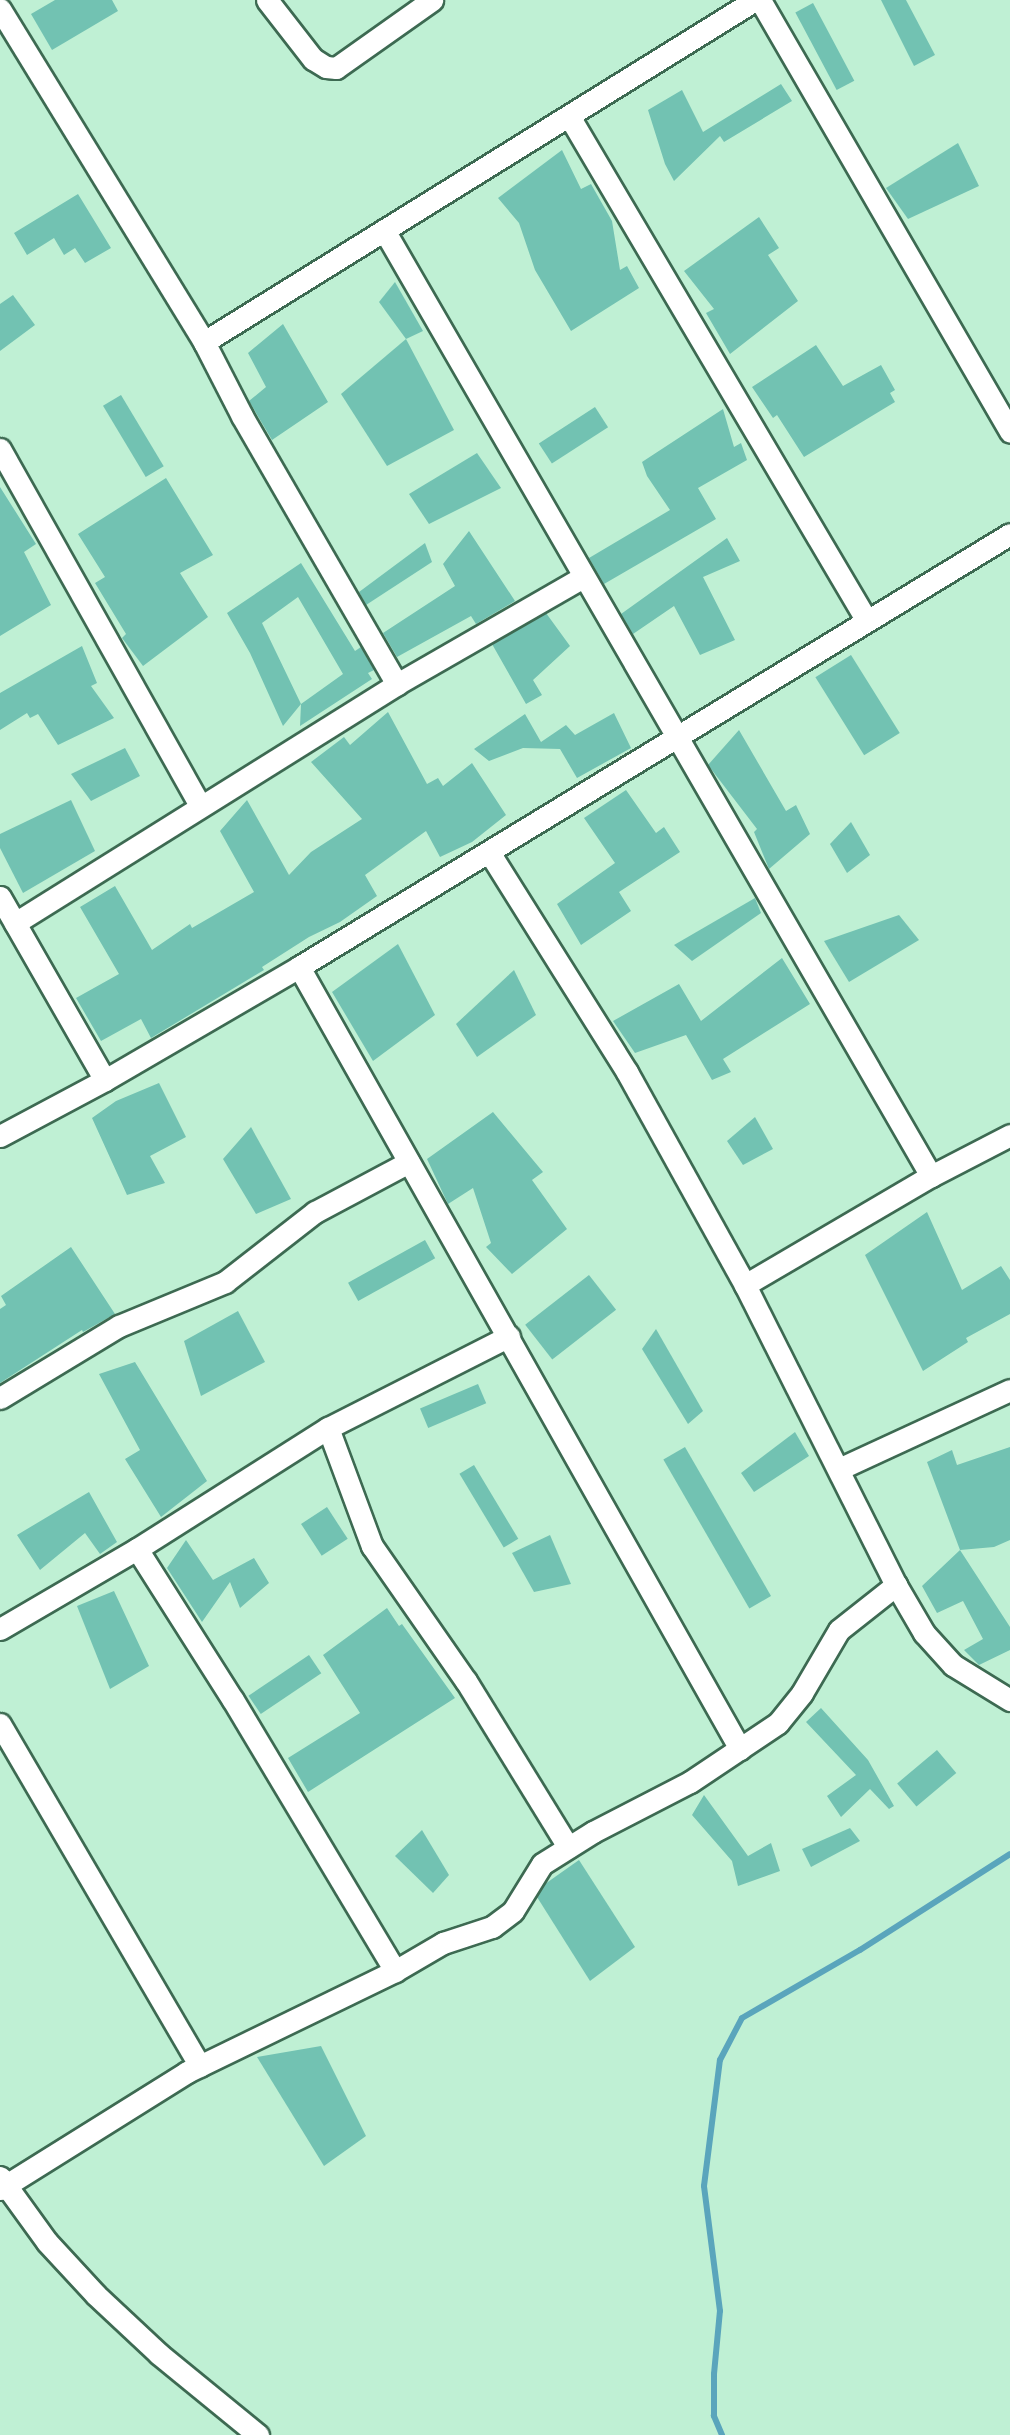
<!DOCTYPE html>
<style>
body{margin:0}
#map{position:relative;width:1010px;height:2435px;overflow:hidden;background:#bff0d4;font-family:Signika,sans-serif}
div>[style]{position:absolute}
.stream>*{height:6px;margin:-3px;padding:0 3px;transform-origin:3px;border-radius:3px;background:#5aa5bc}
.building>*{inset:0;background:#72c2b2;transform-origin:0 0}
.roads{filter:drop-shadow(2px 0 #3d6a52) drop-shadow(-2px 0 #3d6a52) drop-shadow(0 2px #3d6a52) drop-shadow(0 -2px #3d6a52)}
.minor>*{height:21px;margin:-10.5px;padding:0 10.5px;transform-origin:10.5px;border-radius:10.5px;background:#fff}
span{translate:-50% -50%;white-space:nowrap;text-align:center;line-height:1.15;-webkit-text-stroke:7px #ccfee1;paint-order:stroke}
</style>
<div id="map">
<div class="stream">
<i style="left:722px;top:2435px;width:21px;rotate:-113deg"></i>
<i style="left:714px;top:2416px;width:42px;rotate:-90deg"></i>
<i style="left:714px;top:2374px;width:63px;rotate:-84.6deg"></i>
<i style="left:720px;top:2311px;width:126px;rotate:-97.3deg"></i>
<i style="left:704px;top:2186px;width:127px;rotate:-82.8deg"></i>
<i style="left:720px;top:2060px;width:47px;rotate:-62.4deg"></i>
<i style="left:742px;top:2018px;width:136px;rotate:-30deg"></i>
<i style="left:860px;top:1950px;width:178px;rotate:-32.6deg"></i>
</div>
<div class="building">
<i style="clip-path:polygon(55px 0,112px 0,118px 11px,52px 50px,31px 14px)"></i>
<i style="clip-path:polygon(881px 0,906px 0,935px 55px,914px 66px)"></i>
<i style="left:813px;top:3px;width:88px;height:20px;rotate:62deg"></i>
<i style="clip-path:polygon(781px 84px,792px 101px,724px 142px,720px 136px,674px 181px,665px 164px,648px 110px,682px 90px,703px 132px)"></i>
<i style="clip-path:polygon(958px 143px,979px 186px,908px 219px,886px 188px)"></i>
<i style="clip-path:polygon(562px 150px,581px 189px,591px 184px,612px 221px,620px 270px,627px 266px,639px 288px,571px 331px,535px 270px,519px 223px,498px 198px)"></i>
<i style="clip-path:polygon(78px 194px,111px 248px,85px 263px,75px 248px,64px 255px,54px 238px,27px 255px,14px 233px)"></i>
<i style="clip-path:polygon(759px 217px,779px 248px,768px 255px,798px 301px,730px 354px,706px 313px,714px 309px,684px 271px)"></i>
<i style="clip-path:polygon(395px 282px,423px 331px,406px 339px,379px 302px)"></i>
<i style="clip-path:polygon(13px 295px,35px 325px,0 351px,0 304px)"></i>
<i style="clip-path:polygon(283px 324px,328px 402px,272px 440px,249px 401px,266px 387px,248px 353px)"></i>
<i style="clip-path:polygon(406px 339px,454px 430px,387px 466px,341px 394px)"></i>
<i style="clip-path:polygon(816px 345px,843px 386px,881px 365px,895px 390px,890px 393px,895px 402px,804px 457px,777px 415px,773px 418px,752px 387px)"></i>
<i style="left:121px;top:395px;width:83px;height:21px;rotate:59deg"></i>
<i style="left:595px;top:407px;width:24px;height:67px;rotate:57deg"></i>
<i style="clip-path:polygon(723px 409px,734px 447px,741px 443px,747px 460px,698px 488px,716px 519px,604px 584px,589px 558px,670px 510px,647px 476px,642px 462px)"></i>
<i style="clip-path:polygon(477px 453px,501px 488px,429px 524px,409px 494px)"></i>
<i style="clip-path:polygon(166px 478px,213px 555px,180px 573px,208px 617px,143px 666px,122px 638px,126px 634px,95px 583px,105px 577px,78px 534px)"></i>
<i style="clip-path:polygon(0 487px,36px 544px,24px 552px,51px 605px,0 636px)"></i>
<i style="clip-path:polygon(469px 531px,515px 601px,476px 624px,471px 616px,397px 657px,383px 633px,455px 586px,443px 564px)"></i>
<i style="clip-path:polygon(727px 538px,740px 561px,703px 577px,735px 640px,700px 655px,674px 606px,633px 634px,621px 614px)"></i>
<i style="clip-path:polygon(425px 543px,432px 562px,366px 605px,359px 592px)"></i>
<i style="clip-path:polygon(evenodd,301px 563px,355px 651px,361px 647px,374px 670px,368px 673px,372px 679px,300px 726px,301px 704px,283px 726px,250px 653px,227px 613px,301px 563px,298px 597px,343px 674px,301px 704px,262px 623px,298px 597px)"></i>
<i style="clip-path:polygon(546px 613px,570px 646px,533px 680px,542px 695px,526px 704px,492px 644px)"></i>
<i style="clip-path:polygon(82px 646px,97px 683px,91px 686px,114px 718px,58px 745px,38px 714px,30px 718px,27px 713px,0 730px,0 693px)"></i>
<i style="left:851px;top:655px;width:92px;height:42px;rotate:58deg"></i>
<i style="clip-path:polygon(388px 712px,427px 784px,438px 778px,443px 786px,472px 763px,506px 815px,472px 842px,440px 857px,426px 831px,365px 875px,377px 896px,340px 922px,309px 937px,262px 967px,264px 970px,151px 1038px,141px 1019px,101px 1041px,76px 998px,119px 974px,80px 907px,115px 886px,152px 950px,190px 924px,192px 928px,254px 892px,220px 831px,247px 800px,289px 875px,311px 852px,362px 819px,311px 762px,344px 737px,350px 745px)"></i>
<i style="clip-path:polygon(614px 713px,631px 748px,577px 778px,560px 749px,523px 748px,489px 761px,474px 749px,525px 714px,541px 742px,566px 725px,575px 735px)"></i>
<i style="clip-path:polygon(739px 730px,786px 811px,796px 805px,810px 834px,769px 869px,754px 832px,757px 829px,708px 765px)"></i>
<i style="clip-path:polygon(125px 748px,140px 776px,91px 801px,71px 774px)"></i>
<i style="clip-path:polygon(626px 790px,656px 833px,664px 827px,680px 852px,619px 892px,631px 911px,581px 945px,557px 904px,615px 863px,584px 818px)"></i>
<i style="clip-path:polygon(71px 800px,95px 851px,23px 893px,0 848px,0 834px)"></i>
<i style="clip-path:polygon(851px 822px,870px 855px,847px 873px,830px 844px)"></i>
<i style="clip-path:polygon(755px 898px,761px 913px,692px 961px,674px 945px)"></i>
<i style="clip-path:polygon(899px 915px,919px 940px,849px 982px,824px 941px)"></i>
<i style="clip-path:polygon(398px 944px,435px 1015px,373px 1061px,332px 992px)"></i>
<i style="clip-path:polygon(782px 958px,810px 1004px,723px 1059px,731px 1072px,712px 1080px,686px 1035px,635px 1053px,613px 1021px,679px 984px,701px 1021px)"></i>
<i style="clip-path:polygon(514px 970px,536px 1015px,477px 1057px,456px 1024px)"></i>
<i style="clip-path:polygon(159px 1083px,186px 1137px,150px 1156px,165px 1183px,127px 1195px,92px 1118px,116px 1101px)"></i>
<i style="clip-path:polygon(493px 1112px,543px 1172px,532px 1180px,567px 1229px,512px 1274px,486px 1247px,491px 1243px,473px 1188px,448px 1204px,427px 1159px)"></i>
<i style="clip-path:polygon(755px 1117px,773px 1149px,743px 1165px,727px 1141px)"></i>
<i style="clip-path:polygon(251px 1127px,291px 1199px,256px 1214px,223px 1159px)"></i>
<i style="clip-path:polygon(927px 1212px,962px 1290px,1001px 1266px,1010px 1280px,1010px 1314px,966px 1338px,968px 1342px,923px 1371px,865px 1255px)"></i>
<i style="left:425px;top:1240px;width:21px;height:88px;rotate:61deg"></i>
<i style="clip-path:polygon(71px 1247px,115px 1314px,83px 1332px,82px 1330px,0 1383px,0 1309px,6px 1305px,1px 1296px)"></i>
<i style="left:589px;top:1275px;width:44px;height:81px;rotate:52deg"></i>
<i style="clip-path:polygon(238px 1311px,265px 1362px,201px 1396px,184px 1341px)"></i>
<i style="clip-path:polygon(656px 1329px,703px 1411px,688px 1424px,642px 1349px)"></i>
<i style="clip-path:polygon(135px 1362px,207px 1481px,161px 1517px,125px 1459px,140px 1450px,99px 1374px)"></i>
<i style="left:478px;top:1384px;width:21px;height:63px;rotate:67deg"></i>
<i style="clip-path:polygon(795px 1432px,809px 1456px,754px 1492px,741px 1473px)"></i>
<i style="left:685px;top:1447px;width:172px;height:25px;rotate:60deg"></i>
<i style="clip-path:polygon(1010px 1447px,1010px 1540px,994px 1547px,960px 1550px,927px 1462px,952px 1450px,957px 1465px)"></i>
<i style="left:474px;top:1465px;width:86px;height:17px;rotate:59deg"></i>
<i style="clip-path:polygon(89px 1492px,117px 1542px,100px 1554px,85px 1533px,40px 1570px,17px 1535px)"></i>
<i style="left:327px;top:1507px;width:38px;height:31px;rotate:57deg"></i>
<i style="clip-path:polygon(550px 1535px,571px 1584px,534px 1592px,512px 1553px)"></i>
<i style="clip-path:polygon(186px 1540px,213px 1580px,254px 1558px,269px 1583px,240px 1608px,230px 1582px,202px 1622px,167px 1568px)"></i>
<i style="clip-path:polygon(960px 1550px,1010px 1627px,1010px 1650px,979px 1665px,964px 1650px,983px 1639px,963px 1601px,937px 1613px,922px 1586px)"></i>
<i style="clip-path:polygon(114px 1591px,149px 1666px,110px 1689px,77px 1606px)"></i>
<i style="clip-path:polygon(387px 1608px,399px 1626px,402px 1624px,455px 1698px,308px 1792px,288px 1758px,360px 1713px,323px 1655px)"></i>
<i style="left:309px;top:1655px;width:22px;height:73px;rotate:56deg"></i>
<i style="clip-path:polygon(821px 1708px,868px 1760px,894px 1806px,889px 1809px,870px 1789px,841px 1817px,827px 1796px,856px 1775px,806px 1722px)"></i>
<i style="left:937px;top:1750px;width:30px;height:52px;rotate:50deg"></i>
<i style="clip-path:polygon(704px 1795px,748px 1856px,771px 1843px,780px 1871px,738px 1886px,732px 1861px,692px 1815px)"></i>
<i style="clip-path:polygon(850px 1828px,860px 1841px,811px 1867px,802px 1849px)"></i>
<i style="clip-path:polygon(422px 1830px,449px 1875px,433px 1893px,395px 1856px)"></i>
<i style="clip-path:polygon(579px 1860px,635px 1947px,590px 1981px,537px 1897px,545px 1884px)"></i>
<i style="clip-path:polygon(321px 2046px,366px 2136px,324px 2166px,257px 2057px)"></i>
</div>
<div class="roads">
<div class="minor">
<i style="left:267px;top:0;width:75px;rotate:52.1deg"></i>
<i style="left:313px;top:59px;width:15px;rotate:32deg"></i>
<i style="left:326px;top:67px;width:10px;rotate:6deg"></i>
<i style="left:336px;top:68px;width:118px;rotate:-35.3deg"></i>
<i style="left:760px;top:0;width:499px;rotate:59.9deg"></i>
<i style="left:0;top:9px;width:391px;rotate:58.5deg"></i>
<i style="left:204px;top:342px;width:83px;rotate:62.8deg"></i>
<i style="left:242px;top:416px;width:310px;rotate:60deg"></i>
<i style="left:569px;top:116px;width:586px;rotate:59.46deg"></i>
<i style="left:384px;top:230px;width:1093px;rotate:59.96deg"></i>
<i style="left:204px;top:342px;width:649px;rotate:-31.83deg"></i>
<i style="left:0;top:449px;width:409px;rotate:60.7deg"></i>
<i style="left:489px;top:852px;width:260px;rotate:57.9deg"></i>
<i style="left:627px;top:1072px;width:244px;rotate:61deg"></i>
<i style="left:745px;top:1285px;width:336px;rotate:63.3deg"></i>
<i style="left:896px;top:1585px;width:56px;rotate:59.7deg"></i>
<i style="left:924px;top:1633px;width:43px;rotate:47.8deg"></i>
<i style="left:953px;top:1665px;width:67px;rotate:31.6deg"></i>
<i style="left:0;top:897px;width:211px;rotate:60.2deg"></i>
<i style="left:15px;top:923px;width:451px;rotate:-32deg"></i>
<i style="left:397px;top:684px;width:215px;rotate:-29.9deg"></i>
<i style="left:299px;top:967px;width:898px;rotate:60.58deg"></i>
<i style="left:0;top:1136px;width:119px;rotate:-28.1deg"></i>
<i style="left:105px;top:1080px;width:225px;rotate:-30.2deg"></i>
<i style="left:299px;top:967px;width:832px;rotate:-31.34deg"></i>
<i style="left:745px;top:1285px;width:216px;rotate:-30.4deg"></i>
<i style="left:931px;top:1176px;width:89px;rotate:-27.4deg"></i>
<i style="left:0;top:1398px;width:139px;rotate:-31.2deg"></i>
<i style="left:119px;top:1326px;width:115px;rotate:-22.5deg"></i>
<i style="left:225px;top:1282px;width:114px;rotate:-37.9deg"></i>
<i style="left:315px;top:1212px;width:106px;rotate:-28deg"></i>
<i style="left:328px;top:1428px;width:126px;rotate:69.6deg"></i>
<i style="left:372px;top:1546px;width:165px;rotate:55.2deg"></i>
<i style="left:466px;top:1681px;width:195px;rotate:58.4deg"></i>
<i style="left:839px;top:1469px;width:188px;rotate:-24.8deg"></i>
<i style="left:137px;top:1549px;width:179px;rotate:57.6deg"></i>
<i style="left:233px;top:1700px;width:316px;rotate:59.1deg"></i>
<i style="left:0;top:1629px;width:159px;rotate:-30.3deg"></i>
<i style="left:137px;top:1549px;width:226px;rotate:-32.4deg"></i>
<i style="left:328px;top:1428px;width:203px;rotate:-26.9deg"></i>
<i style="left:0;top:1724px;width:396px;rotate:59.7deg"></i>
<i style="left:0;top:2177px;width:80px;rotate:54.1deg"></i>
<i style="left:47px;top:2242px;width:72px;rotate:47.2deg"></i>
<i style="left:96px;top:2295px;width:86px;rotate:43.1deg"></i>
<i style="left:159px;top:2354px;width:128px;rotate:39.3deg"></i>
<i style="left:0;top:2189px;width:221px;rotate:-32deg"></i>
<i style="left:187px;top:2072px;width:231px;rotate:-25.9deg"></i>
<i style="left:395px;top:1971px;width:56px;rotate:-30.3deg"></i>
<i style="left:443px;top:1943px;width:52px;rotate:-18.1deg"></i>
<i style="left:492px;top:1927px;width:26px;rotate:-37deg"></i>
<i style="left:513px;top:1911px;width:55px;rotate:-58.3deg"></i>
<i style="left:542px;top:1864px;width:60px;rotate:-32.1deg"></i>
<i style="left:593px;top:1832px;width:109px;rotate:-27.3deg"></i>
<i style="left:690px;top:1782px;width:106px;rotate:-33.8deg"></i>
<i style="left:778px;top:1723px;width:38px;rotate:-51deg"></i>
<i style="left:802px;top:1693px;width:73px;rotate:-59.6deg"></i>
<i style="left:839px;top:1630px;width:73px;rotate:-38.3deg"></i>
</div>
</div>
</div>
